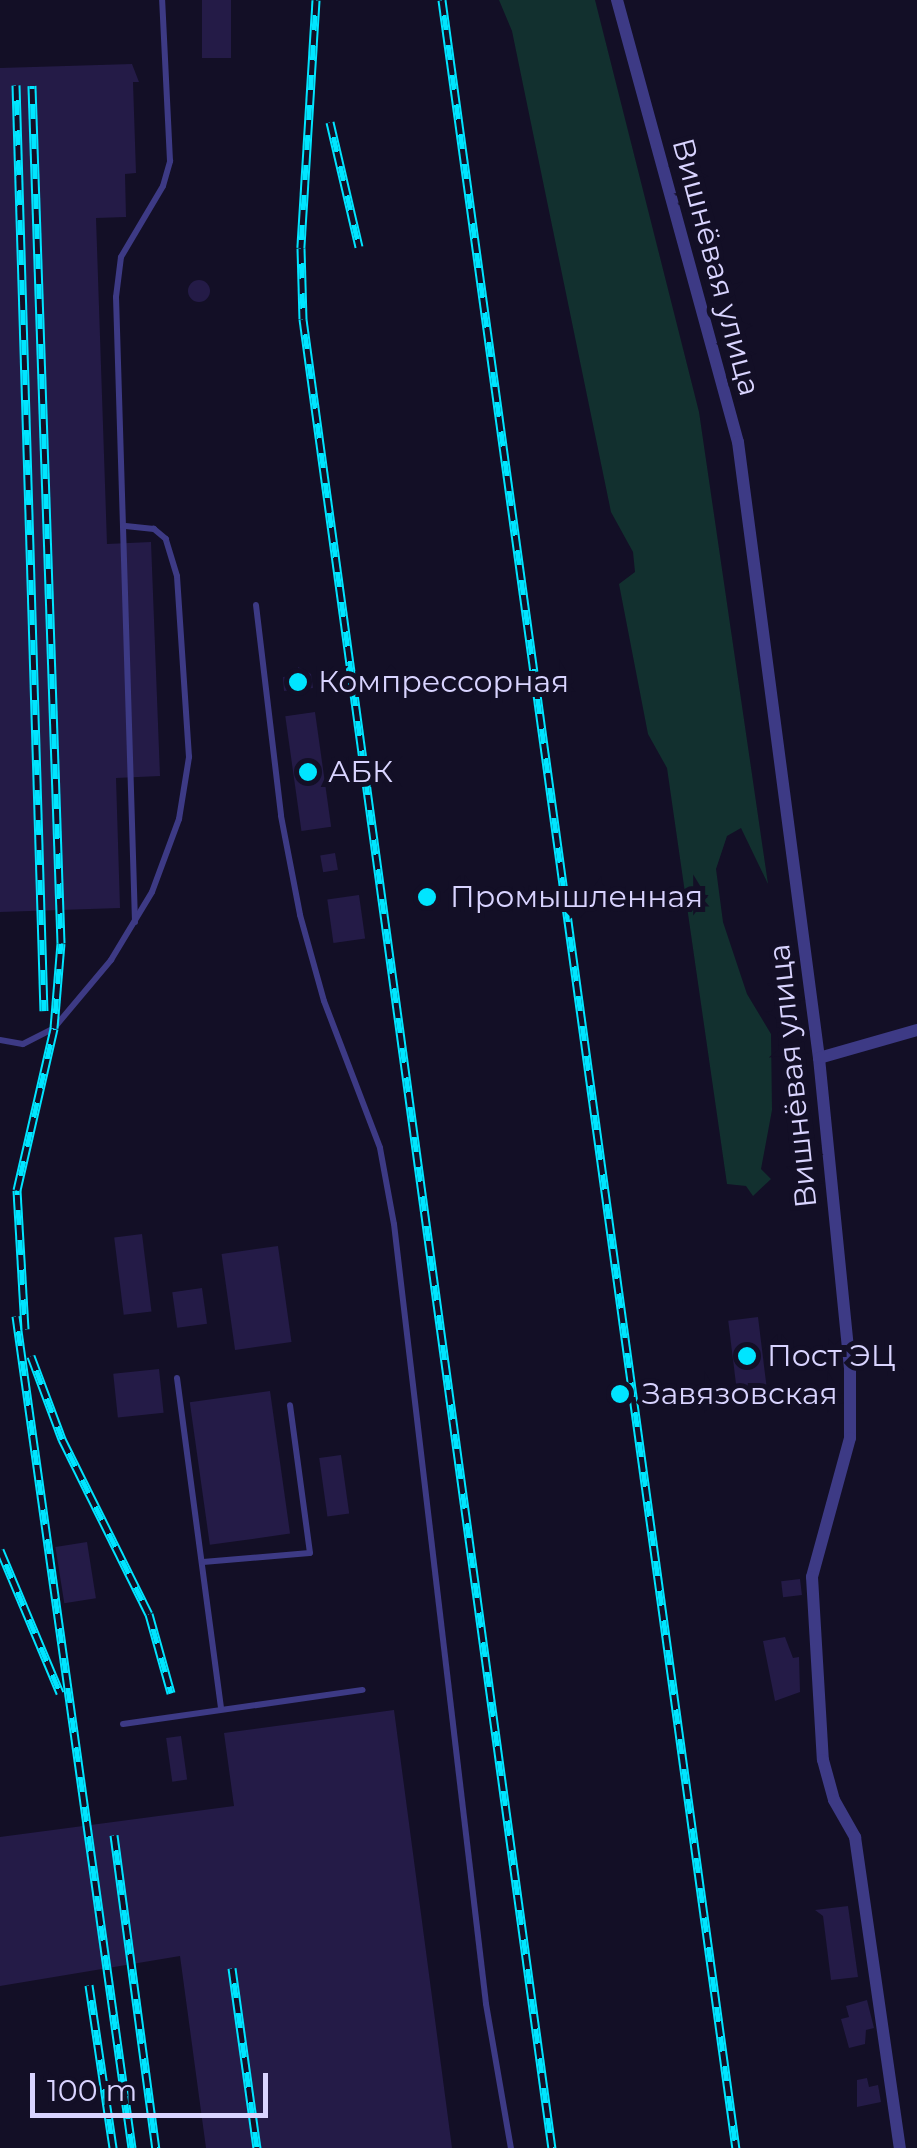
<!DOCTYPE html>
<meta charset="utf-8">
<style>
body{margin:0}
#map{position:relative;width:917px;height:2148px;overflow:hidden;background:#130f26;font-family:Montserrat,sans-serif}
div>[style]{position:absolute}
.green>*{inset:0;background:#12302f}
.building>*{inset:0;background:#241b47;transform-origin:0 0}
.round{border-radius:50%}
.lane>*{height:6px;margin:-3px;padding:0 3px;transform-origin:3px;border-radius:3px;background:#3d3a85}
.street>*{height:12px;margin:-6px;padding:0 6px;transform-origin:6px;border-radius:6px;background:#3d3a85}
.rail>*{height:9px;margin-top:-4.5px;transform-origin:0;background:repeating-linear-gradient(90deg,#130f26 0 15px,#00e5ff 0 30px);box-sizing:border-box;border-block:2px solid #00e5ff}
.dots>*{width:28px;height:28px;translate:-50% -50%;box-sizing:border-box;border:5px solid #130f26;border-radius:50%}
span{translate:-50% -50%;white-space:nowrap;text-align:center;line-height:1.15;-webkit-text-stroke:10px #130f26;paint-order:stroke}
.street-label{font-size:30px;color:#d9d4ff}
.poi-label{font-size:30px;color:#d9d4ff}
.left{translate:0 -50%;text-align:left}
.scale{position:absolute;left:30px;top:2073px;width:238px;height:45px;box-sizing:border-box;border:5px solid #d9d4ff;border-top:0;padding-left:12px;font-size:30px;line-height:35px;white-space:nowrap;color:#d9d4ff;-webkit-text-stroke:8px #130f26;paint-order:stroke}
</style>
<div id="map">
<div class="green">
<i style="clip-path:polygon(499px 0,595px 0,699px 412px,768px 884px,741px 828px,727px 836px,716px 869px,723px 922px,747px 994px,771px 1034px,772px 1110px,761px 1169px,771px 1179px,753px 1196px,746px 1186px,727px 1184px,667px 768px,648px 734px,619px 584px,635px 572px,633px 552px,611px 512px,512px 31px)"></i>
</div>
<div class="building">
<i style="left:202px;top:0;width:29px;height:58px"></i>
<i style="clip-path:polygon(132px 64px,139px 82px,133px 82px,136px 173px,125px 174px,126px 217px,96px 218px,107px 544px,151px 542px,160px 776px,116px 778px,120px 908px,0 912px,0 68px)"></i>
<i class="round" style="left:188px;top:280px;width:22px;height:22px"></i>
<i style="clip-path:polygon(298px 667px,311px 674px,313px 688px,284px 691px,283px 677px,298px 675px)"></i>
<i style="left:315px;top:712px;width:116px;height:30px;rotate:82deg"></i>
<i style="left:335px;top:853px;width:17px;height:15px;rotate:80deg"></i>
<i style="left:359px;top:895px;width:44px;height:32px;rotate:82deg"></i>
<i style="left:142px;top:1234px;width:78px;height:28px;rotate:83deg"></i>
<i style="left:278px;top:1246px;width:97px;height:57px;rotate:82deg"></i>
<i style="left:202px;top:1288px;width:36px;height:30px;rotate:82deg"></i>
<i style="left:758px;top:1317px;width:74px;height:30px;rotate:83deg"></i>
<i style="left:159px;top:1369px;width:44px;height:46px;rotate:84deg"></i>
<i style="left:270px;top:1391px;width:144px;height:81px;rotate:82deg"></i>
<i style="left:341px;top:1455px;width:59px;height:22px;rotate:82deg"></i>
<i style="left:87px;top:1542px;width:57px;height:32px;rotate:81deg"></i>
<i style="left:800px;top:1579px;width:16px;height:19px;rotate:83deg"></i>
<i style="clip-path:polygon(785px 1637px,793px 1658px,799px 1657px,800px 1692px,775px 1701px,763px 1641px)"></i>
<i style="clip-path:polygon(394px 1710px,452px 2148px,206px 2148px,180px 1956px,0 1986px,0 1837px,234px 1806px,224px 1733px)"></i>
<i style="left:181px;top:1736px;width:44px;height:15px;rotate:82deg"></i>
<i style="clip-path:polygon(848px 1906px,858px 1977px,831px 1980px,823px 1916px,815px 1910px)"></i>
<i style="clip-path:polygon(867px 2000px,874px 2028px,866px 2030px,865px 2044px,849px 2048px,841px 2019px,849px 2017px,846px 2006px)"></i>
<i style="clip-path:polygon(867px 2078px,869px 2087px,878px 2085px,881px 2102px,857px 2107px,857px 2080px)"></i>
</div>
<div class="lane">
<i style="left:256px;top:605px;width:212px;rotate:83.2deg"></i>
<i style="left:281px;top:816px;width:101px;rotate:79.1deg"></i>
<i style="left:300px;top:915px;width:89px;rotate:74.4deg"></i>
<i style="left:324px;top:1001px;width:157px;rotate:69.1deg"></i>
<i style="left:380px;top:1148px;width:77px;rotate:79.6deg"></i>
<i style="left:394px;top:1224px;width:785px;rotate:83.27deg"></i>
<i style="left:486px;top:2004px;width:146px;rotate:80.2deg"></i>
<i style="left:135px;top:922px;width:625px;rotate:-91.74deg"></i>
<i style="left:116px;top:297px;width:40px;rotate:-82.9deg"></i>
<i style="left:121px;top:257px;width:82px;rotate:-59.4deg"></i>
<i style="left:163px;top:186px;width:26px;rotate:-74deg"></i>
<i style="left:170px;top:161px;width:161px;rotate:-92.8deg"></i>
<i style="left:0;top:1040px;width:23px;rotate:10deg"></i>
<i style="left:23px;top:1044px;width:35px;rotate:-27deg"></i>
<i style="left:54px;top:1028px;width:89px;rotate:-50deg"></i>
<i style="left:111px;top:960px;width:79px;rotate:-58.9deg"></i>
<i style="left:152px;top:892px;width:78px;rotate:-69.7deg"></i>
<i style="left:179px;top:819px;width:63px;rotate:-80.8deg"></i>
<i style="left:189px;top:757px;width:181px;rotate:-93.8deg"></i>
<i style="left:177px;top:576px;width:39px;rotate:-107deg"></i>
<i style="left:166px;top:539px;width:16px;rotate:-140deg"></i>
<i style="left:154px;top:529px;width:31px;rotate:-174deg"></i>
<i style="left:177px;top:1378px;width:334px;rotate:82.4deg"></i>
<i style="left:203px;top:1562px;width:107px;rotate:-4.8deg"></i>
<i style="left:310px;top:1553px;width:149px;rotate:-97.7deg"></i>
<i style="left:123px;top:1724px;width:242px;rotate:-8.1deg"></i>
</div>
<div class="street">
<i style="left:617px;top:0;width:458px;rotate:74.7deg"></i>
<i style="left:738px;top:442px;width:621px;rotate:82.51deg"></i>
<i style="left:819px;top:1058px;width:314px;rotate:84.3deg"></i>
<i style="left:850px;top:1370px;width:68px;rotate:90deg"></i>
<i style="left:850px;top:1438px;width:144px;rotate:105.3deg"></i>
<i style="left:812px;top:1577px;width:183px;rotate:86.6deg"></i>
<i style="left:823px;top:1760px;width:41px;rotate:74.6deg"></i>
<i style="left:834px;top:1800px;width:43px;rotate:60.4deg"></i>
<i style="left:855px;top:1837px;width:314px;rotate:81.8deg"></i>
<i style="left:819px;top:1058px;width:102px;rotate:-15.9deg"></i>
</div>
<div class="rail">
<i style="left:316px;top:0;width:248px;rotate:93.5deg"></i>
<i style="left:301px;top:248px;width:71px;rotate:88.4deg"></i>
<i style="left:303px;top:319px;width:1846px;rotate:82.25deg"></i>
<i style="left:442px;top:0;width:2168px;rotate:82.21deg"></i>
<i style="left:16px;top:85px;width:926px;rotate:88.27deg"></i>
<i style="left:330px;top:122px;width:128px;rotate:76.9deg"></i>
<i style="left:16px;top:1316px;width:840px;rotate:82.06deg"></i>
<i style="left:25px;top:1329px;width:139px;rotate:-93.3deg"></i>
<i style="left:17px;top:1190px;width:166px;rotate:-77.1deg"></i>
<i style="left:54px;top:1028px;width:85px;rotate:-85.3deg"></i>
<i style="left:61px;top:943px;width:858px;rotate:-91.94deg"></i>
<i style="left:31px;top:1356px;width:89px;rotate:69.5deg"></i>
<i style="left:62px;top:1439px;width:195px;rotate:63.6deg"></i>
<i style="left:149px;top:1614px;width:82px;rotate:74.4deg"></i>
<i style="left:0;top:1550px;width:155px;rotate:67.2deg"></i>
<i style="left:114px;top:1835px;width:316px;rotate:82.4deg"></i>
<i style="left:232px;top:1968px;width:182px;rotate:82.1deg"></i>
<i style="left:89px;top:1985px;width:165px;rotate:81.6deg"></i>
</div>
<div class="dots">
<i style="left:298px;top:682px;background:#00e5ff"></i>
<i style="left:308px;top:772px;background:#00e5ff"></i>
<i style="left:427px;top:897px;background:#00e5ff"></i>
<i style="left:747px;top:1356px;background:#00e5ff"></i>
<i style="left:620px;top:1394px;background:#00e5ff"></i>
</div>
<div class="street-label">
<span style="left:716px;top:267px;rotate:75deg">Вишнёвая улица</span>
<span style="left:793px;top:1076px;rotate:-96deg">Вишнёвая улица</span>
</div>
<div class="poi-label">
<span class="left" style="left:318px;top:682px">Компрессорная</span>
<span class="left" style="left:328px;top:772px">АБК</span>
<span class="left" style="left:450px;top:897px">Промышленная</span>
<span class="left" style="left:767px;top:1356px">Пост ЭЦ</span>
<span class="left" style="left:642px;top:1394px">Завязовская</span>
</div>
<div class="scale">100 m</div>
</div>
